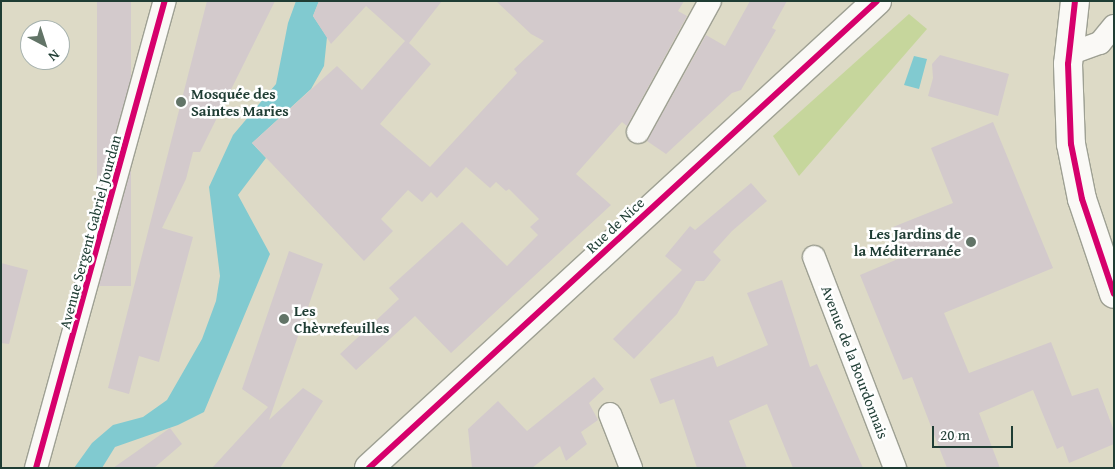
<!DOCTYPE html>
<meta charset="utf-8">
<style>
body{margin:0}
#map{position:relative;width:1115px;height:469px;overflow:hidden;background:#dddac6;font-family:"Gentium Book Plus",serif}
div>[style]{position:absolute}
.green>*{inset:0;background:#c6d69c}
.water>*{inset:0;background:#81cad0}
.building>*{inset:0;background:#d3cacc;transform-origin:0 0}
.roads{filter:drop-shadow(1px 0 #9ea093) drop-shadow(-1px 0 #9ea093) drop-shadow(0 1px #9ea093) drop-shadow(0 -1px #9ea093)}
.street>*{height:22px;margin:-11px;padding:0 11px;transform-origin:11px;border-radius:11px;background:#faf9f6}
.secondary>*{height:28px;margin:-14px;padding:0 14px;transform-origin:14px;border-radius:14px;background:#faf9f6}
.primary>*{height:28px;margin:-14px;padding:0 14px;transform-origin:14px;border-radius:14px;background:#faf9f6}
.cycleway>*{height:6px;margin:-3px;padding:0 3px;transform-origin:3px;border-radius:3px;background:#d6006c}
.dots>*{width:14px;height:14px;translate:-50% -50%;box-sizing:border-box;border:2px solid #fff;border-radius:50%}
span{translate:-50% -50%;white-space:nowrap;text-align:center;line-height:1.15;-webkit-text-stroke:5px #fff;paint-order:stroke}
.poi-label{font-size:15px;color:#1f3d34;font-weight:700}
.left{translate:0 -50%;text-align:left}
.right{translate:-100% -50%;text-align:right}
.street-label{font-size:15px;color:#1f3d34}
.frame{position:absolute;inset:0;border:2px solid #1f3d34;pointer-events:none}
.north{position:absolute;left:20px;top:20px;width:50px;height:50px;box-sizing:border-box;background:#fff;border:1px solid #a5b1ae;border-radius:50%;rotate:140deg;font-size:14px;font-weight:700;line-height:20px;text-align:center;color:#1f3d34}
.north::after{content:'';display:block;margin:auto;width:18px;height:22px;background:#627467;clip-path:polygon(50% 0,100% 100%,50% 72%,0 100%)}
.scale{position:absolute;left:932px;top:426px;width:81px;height:22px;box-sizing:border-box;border:2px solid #1f3d34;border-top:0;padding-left:6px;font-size:15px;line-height:18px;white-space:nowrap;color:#1f3d34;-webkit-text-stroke:4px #fff;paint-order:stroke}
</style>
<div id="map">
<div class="green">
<i style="clip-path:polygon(909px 14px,927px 29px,799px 176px,773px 136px)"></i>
</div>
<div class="water">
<i style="clip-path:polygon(296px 1px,319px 1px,313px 16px,327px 37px,324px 66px,311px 89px,252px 143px,266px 158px,238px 195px,270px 254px,204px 412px,178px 425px,115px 447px,102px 468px,74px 468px,92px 443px,113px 425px,143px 417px,167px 400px,202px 339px,216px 301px,220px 276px,209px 187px,233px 135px,276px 84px,288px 23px)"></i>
<i style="clip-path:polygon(914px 56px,927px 59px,919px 89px,904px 85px)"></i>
</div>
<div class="building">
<i style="left:97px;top:1px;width:34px;height:285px"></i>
<i style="clip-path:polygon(207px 1px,275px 1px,200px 152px,193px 152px,186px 179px,162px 228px,193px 237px,159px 362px,139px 356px,129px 394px,108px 388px)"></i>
<i style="clip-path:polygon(319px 1px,442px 1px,409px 43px,431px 64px,380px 124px,430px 167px,517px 73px,514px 69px,544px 41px,531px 34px,496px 1px,684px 1px,678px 11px,687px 16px,627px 126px,622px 122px,576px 174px,611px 205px,451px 353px,415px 316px,356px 370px,340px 354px,399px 299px,389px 288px,462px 222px,507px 266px,538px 235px,530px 227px,539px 219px,509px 189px,506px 191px,496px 182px,490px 188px,466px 167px,437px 198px,431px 192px,422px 202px,408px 190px,381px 219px,393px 231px,364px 261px,252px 143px,337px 66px,362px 90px,405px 41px,366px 6px,331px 44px,313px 16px)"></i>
<i style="clip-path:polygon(750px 1px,787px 1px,772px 28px,776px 30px,741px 90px,732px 93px,666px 154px,647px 141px,706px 35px,725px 46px)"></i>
<i style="clip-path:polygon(940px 55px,1009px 74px,998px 116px,928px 96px,933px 78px,932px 64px)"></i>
<i style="clip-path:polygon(993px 122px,1053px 268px,944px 313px,969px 373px,1051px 342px,1072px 396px,1098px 388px,1114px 431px,1114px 444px,1069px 463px,1063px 446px,1057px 449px,1033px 390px,979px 413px,1000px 468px,947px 468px,912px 377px,903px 380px,860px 275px,905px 256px,893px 227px,953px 203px,931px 148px)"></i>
<i style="clip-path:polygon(751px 183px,767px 201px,732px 231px,713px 252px,721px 260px,704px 281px,696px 281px,677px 314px,634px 359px,613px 339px,682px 270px,665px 256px,690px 226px,695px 230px)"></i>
<i style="clip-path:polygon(289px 251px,323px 264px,269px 420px,303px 388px,323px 401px,280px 468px,212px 468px,268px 407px,242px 389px)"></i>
<i style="clip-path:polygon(1px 263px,28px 270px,9px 344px,1px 343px)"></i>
<i style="clip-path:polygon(782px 280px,810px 367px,817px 364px,863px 468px,793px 468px,767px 404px,729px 421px,747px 468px,697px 468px,674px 399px,660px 404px,650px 379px,713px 356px,717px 367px,768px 345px,747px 293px)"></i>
<i style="clip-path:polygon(594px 377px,604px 389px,589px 403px,598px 420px,581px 432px,587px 444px,566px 461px,560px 446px,532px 468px,472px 468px,468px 429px,498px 401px,527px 431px)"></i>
<i style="clip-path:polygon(170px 428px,182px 444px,154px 468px,113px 468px)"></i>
</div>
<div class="roads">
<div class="street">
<i style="left:1069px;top:54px;width:33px;rotate:-20deg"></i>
<i style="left:1100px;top:43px;width:22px;rotate:-51deg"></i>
<i style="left:638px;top:132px;width:149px;rotate:-61.2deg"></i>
<i style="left:814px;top:257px;width:226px;rotate:69deg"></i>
<i style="left:610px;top:414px;width:58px;rotate:68.7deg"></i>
<i style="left:36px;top:468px;width:484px;rotate:-74.6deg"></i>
</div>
<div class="secondary">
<i style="left:369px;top:468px;width:690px;rotate:-42.59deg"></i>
</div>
<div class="primary">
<i style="left:1075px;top:1px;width:63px;rotate:96.3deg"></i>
<i style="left:1068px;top:64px;width:80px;rotate:87.9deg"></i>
<i style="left:1071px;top:144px;width:56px;rotate:78.7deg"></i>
<i style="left:1082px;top:199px;width:100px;rotate:71.4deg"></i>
</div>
</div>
<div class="cycleway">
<i style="left:1075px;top:1px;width:63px;rotate:96.3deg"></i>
<i style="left:1068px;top:64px;width:80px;rotate:87.9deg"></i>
<i style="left:1071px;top:144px;width:56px;rotate:78.7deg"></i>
<i style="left:1082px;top:199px;width:100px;rotate:71.4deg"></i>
<i style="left:36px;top:468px;width:484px;rotate:-74.6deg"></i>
<i style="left:369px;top:468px;width:690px;rotate:-42.59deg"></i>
</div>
<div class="dots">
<i style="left:181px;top:102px;background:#627467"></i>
<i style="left:971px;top:242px;background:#627467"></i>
<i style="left:284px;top:319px;background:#627467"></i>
</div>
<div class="poi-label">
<span class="left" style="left:191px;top:102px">Mosquée des<br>Saintes Maries</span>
<span class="right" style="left:961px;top:242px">Les Jardins de<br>la Méditerranée</span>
<span class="left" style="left:294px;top:319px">Les<br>Chèvrefeuilles</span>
</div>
<div class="street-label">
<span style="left:615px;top:225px;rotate:-43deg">Rue de Nice</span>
<span style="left:90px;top:232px;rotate:-75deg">Avenue Sergent Gabriel Jourdan</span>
<span style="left:855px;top:362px;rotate:69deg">Avenue de la Bourdonnais</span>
</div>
<div class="frame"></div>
<div class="north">N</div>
<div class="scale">20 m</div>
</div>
